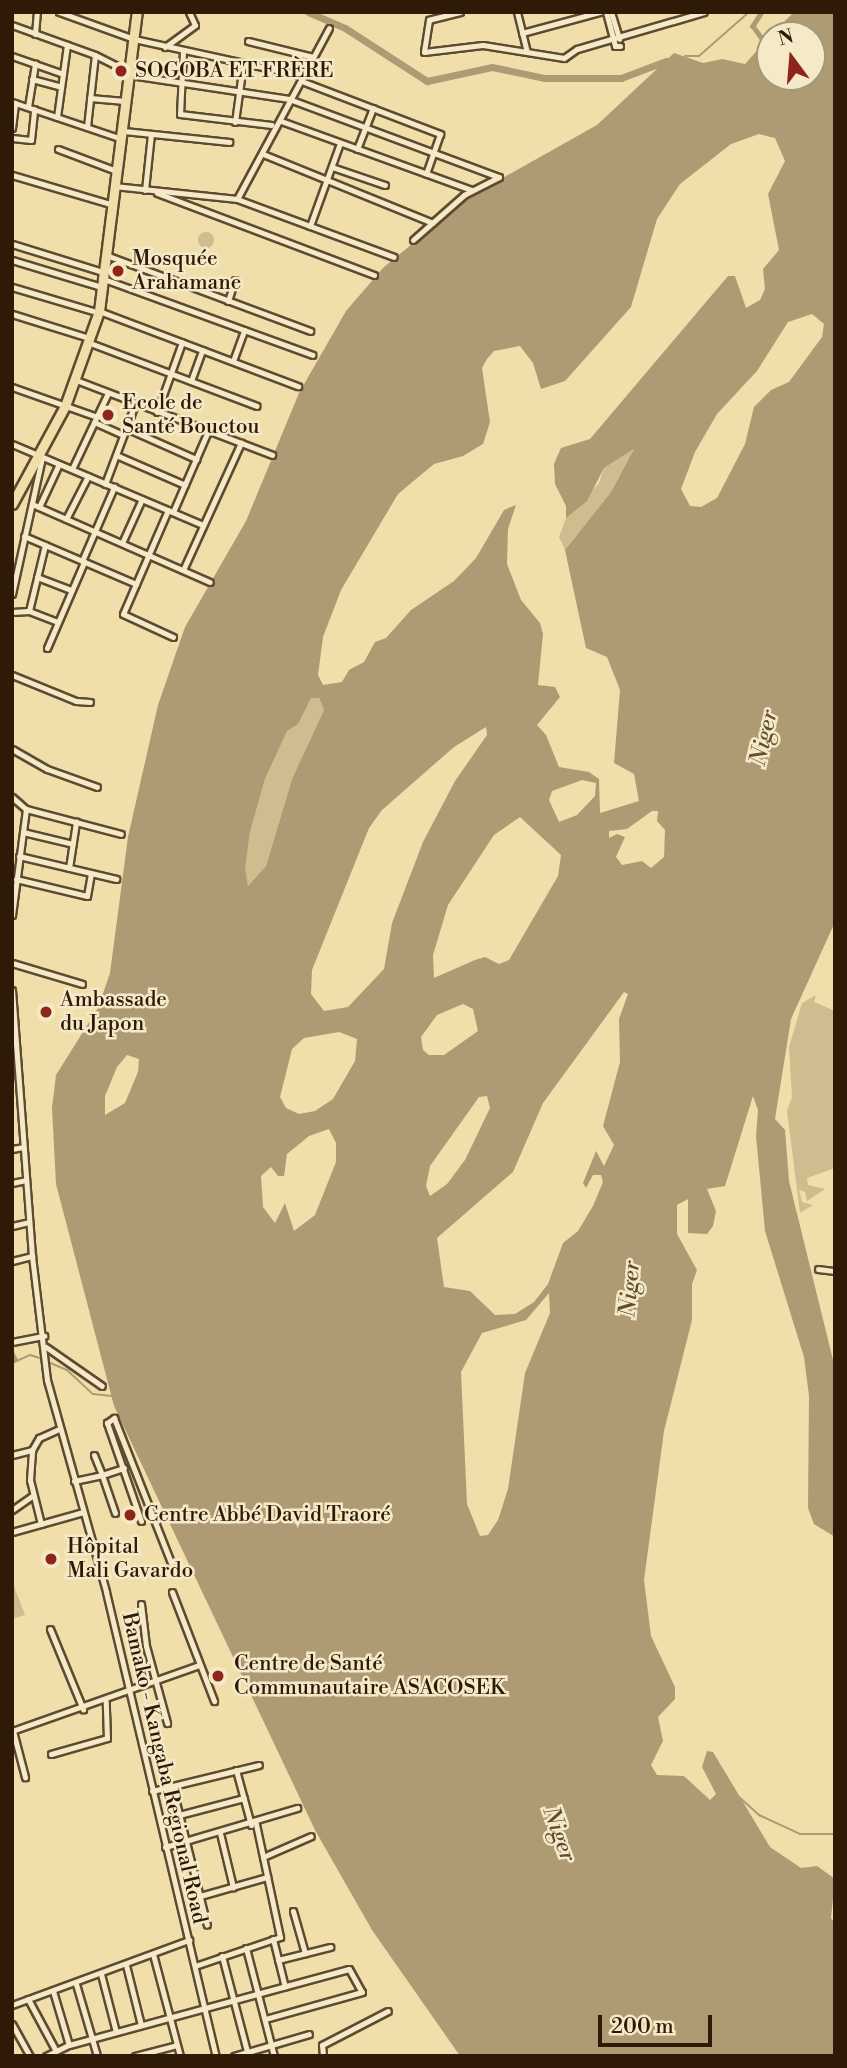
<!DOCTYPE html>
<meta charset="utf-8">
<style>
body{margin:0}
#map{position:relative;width:847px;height:2068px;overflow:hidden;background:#f0deab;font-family:"Libre Bodoni",serif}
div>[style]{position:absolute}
.green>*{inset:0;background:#cfbd8f}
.round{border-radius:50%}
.water>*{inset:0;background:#ae9b73}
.stream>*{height:2px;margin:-1px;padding:0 1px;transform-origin:1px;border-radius:1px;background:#ae9b73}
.canal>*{height:4.5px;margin:-2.25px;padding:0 2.25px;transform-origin:2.25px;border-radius:2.25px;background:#ae9b73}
.river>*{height:7px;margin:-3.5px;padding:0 3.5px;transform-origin:3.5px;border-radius:3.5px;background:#ae9b73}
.roads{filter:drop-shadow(2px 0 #5f4a30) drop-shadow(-2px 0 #5f4a30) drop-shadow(0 2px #5f4a30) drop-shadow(0 -2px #5f4a30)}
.minor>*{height:5px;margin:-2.5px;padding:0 2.5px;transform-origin:2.5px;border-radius:2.5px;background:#f5eac8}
.highway>*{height:9px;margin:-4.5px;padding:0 4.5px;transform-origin:4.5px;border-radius:4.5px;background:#f0deab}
.dots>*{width:19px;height:19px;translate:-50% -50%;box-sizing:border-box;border:4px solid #f5eac8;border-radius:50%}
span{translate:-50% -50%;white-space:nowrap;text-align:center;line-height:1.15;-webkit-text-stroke:5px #f5eac8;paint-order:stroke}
.poi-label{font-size:21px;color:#2f1907}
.left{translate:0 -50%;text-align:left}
.street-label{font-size:21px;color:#2f1907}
.water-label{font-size:23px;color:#624d32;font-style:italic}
.frame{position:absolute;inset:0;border:14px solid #2f1907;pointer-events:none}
.north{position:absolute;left:756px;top:21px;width:70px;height:70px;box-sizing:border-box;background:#f5eac8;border:2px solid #a6967b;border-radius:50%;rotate:344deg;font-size:19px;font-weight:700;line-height:28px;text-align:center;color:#2f1907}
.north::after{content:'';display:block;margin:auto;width:24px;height:32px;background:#8f2418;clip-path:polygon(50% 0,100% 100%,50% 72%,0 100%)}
.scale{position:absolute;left:598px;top:2015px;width:114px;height:32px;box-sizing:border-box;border:4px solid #2f1907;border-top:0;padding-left:9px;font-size:21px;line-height:24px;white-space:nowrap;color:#2f1907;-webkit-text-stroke:5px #f5eac8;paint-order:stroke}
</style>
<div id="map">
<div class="green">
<i class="round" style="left:198px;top:232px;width:16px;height:16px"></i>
<i style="clip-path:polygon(634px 449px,611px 492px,565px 550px,559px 537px,566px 518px,599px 483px,604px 468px)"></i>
<i style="clip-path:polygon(311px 698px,319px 698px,324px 710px,292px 779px,266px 866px,248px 886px,244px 868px,250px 832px,265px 779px,287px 730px)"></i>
<i style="clip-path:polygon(816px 995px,814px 1002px,835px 1011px,835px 1168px,807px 1178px,808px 1185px,825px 1189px,807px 1201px,805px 1192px,799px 1190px,802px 1202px,813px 1205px,800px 1213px,787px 1111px,792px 1097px,789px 1047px,802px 1003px)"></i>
<i style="clip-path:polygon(12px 1581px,25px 1615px,12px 1619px)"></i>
</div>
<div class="water">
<i style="clip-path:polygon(evenodd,794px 12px,835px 12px,835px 922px,791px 1019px,775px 1119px,785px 1130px,789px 1181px,834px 1364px,835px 1537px,814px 1524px,808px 1508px,809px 1396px,804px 1357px,765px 1231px,756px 1136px,758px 1110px,753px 1096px,725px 1186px,707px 1189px,716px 1211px,713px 1226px,707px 1234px,688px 1233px,688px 1199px,677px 1205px,677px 1234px,697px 1270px,692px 1284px,692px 1320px,664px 1431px,644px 1580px,651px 1636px,675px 1687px,675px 1699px,658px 1717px,663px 1741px,651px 1765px,657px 1775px,684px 1776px,710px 1800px,716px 1794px,702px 1767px,707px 1751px,713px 1752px,770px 1847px,801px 1868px,817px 1866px,835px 1879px,831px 1918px,835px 1924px,835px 2056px,460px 2056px,372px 1930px,315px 1830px,114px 1406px,56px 1184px,52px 1108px,56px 1075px,98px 1008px,110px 973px,128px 837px,158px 705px,185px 627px,246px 521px,299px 393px,346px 311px,384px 267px,429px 230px,474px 194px,597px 125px,674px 53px,703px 63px,722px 59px,745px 64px,770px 36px,770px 77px,812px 77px,812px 35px,771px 35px,794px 12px,759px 134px,775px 138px,785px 161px,768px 194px,779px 250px,763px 269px,765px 289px,760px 300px,746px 308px,735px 276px,728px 276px,590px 439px,561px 448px,554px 464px,555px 484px,566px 506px,566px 518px,587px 501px,604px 468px,634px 449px,611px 492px,565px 550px,586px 648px,607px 657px,620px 690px,614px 763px,634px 774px,639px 801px,600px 813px,599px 779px,589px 772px,559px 767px,546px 735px,537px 725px,560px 697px,555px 687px,538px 685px,543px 634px,540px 623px,521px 600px,507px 564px,508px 529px,516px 505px,504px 510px,476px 558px,454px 581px,411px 610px,386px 638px,375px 642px,364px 662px,349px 670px,342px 682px,323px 685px,318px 675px,323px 637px,341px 590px,398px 494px,434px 464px,463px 456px,483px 444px,490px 422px,482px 368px,487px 359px,494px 351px,520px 346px,533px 363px,541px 389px,565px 381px,631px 307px,657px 219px,680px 184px,731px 144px,759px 134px,794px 12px,812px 314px,824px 324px,822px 337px,789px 382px,771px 390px,754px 407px,745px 444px,717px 498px,701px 507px,690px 506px,681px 489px,695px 452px,717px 414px,757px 371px,788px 322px,812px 314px,794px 12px,311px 698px,319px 698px,324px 710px,292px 779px,266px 866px,248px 886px,245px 868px,250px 832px,265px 779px,287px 731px,298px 724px,311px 698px,794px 12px,486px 727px,487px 735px,455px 781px,423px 842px,392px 923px,384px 969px,348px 1007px,324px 1011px,311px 994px,312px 970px,369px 828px,382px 810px,454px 747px,486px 727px,794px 12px,582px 780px,596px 783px,595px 796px,577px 815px,559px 822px,549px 800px,552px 791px,582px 780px,794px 12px,652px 811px,658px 811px,657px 821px,665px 830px,664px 857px,651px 868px,642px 861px,622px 865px,616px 857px,625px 837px,617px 834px,609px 838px,609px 831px,627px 829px,652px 811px,794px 12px,520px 817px,561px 855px,558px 876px,509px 960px,499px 964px,485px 957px,475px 960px,434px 978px,433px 955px,448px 905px,494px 835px,520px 817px,794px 12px,624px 992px,628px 994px,619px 1019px,620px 1062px,603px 1126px,614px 1145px,604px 1166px,596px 1151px,583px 1183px,586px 1188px,593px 1175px,601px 1175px,603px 1182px,593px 1206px,578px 1231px,563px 1243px,548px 1284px,534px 1302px,515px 1314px,495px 1315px,470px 1291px,444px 1287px,437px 1238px,513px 1172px,543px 1103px,624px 992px,794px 12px,463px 1004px,473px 1009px,478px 1031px,444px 1055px,429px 1055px,423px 1050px,421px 1037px,437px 1015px,463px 1004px,794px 12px,339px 1032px,357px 1039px,355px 1061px,333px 1099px,315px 1111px,299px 1114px,286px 1108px,280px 1097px,292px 1049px,304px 1038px,339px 1032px,794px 12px,127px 1055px,139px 1059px,138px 1072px,125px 1103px,105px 1115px,105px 1096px,117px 1067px,127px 1055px,794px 12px,487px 1096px,490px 1108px,465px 1160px,447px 1184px,430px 1196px,426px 1186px,430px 1166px,479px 1097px,487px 1096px,794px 12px,329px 1129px,336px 1143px,336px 1162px,315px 1215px,294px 1231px,285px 1203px,275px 1223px,263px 1207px,261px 1176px,271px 1167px,278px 1176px,284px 1176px,287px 1154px,309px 1136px,329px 1129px,794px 12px,549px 1293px,550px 1313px,525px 1373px,508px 1489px,498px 1520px,488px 1535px,480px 1536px,467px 1504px,461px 1372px,482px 1333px,526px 1320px,549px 1293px)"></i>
</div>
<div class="stream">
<i style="left:685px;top:56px;width:14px"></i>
<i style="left:699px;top:56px;width:67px;rotate:-41.3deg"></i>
<i style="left:48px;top:1362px;width:21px;rotate:23deg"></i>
<i style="left:67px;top:1370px;width:35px;rotate:43deg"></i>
<i style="left:93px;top:1394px;width:19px;rotate:6deg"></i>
<i style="left:12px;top:1363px;width:20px;rotate:-24deg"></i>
<i style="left:30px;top:1355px;width:10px;rotate:17deg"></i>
<i style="left:739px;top:1797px;width:27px;rotate:42deg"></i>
<i style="left:759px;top:1815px;width:45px;rotate:24.9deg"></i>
<i style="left:800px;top:1834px;width:35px"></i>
</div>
<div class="canal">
<i style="left:762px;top:12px;width:17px;rotate:123deg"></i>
<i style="left:753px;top:26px;width:19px;rotate:54deg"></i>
<i style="left:764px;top:41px;width:7px;rotate:-27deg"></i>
<i style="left:12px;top:1353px;width:7px;rotate:63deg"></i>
</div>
<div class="river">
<i style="left:308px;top:12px;width:40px;rotate:23.4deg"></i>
<i style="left:345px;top:28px;width:98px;rotate:32.9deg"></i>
<i style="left:427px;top:81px;width:66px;rotate:-12.2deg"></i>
<i style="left:492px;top:67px;width:53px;rotate:11.9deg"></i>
<i style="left:544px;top:78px;width:77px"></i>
<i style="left:621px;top:78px;width:48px;rotate:-20.7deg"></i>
<i style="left:666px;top:61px;width:7px;rotate:16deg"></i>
</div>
<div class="roads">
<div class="minor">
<i style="left:59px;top:12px;width:80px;rotate:19.8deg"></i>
<i style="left:134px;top:39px;width:173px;rotate:12.3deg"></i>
<i style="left:460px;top:12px;width:32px;rotate:166deg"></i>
<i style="left:429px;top:20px;width:32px;rotate:99deg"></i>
<i style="left:424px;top:52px;width:59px;rotate:-6.8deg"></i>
<i style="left:483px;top:45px;width:82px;rotate:9.1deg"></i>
<i style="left:564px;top:58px;width:16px;rotate:-35deg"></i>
<i style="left:577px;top:49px;width:132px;rotate:-16.2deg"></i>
<i style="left:517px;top:12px;width:41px;rotate:76deg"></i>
<i style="left:606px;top:12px;width:35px;rotate:75deg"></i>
<i style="left:615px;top:46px;width:5px"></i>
<i style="left:611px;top:12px;width:28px;rotate:73deg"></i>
<i style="left:12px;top:25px;width:88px;rotate:19.9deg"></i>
<i style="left:95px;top:55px;width:47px;rotate:26.6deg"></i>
<i style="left:137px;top:76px;width:154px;rotate:8.6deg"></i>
<i style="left:289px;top:99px;width:224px;rotate:20.4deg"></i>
<i style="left:499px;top:177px;width:39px;rotate:153deg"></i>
<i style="left:464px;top:195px;width:68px;rotate:138.6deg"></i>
<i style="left:522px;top:33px;width:81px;rotate:-15.1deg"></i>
<i style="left:35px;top:34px;width:22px;rotate:-85deg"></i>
<i style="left:248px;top:41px;width:67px;rotate:13.8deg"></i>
<i style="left:165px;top:47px;width:37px;rotate:-36deg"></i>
<i style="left:195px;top:25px;width:14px;rotate:-115deg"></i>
<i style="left:183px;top:51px;width:63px;rotate:92.7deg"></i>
<i style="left:180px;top:114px;width:92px;rotate:6.9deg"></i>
<i style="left:12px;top:56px;width:54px;rotate:19.4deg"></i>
<i style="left:32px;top:79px;width:30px;rotate:15deg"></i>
<i style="left:304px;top:82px;width:146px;rotate:20.9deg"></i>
<i style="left:440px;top:134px;width:42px;rotate:109.3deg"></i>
<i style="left:90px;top:98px;width:32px;rotate:5deg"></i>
<i style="left:12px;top:102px;width:116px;rotate:18.6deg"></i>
<i style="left:28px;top:107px;width:44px;rotate:-80.8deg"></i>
<i style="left:57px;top:117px;width:73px;rotate:-82.1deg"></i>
<i style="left:281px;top:121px;width:203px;rotate:19.9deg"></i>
<i style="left:235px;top:122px;width:59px;rotate:-82.1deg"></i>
<i style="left:87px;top:127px;width:72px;rotate:-83.7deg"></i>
<i style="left:12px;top:128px;width:25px;rotate:-83deg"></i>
<i style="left:124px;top:131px;width:106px;rotate:6deg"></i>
<i style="left:12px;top:138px;width:19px;rotate:6deg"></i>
<i style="left:31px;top:140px;width:31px;rotate:-84deg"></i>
<i style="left:58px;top:149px;width:60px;rotate:20.6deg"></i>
<i style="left:357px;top:149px;width:44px;rotate:-68.7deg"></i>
<i style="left:263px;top:154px;width:183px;rotate:22.1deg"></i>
<i style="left:332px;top:167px;width:56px;rotate:18.8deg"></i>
<i style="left:12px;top:175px;width:102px;rotate:16.5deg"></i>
<i style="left:114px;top:186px;width:124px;rotate:6deg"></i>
<i style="left:237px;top:199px;width:167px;rotate:20.3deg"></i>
<i style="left:145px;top:190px;width:56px;rotate:-83.9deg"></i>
<i style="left:157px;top:193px;width:232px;rotate:20.7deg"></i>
<i style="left:237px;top:199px;width:194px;rotate:-61.7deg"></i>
<i style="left:310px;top:226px;width:88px;rotate:-70.1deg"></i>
<i style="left:12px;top:244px;width:92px;rotate:17.1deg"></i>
<i style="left:106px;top:255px;width:218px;rotate:20.4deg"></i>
<i style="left:12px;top:260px;width:90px;rotate:16.8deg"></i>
<i style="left:101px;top:278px;width:225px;rotate:20deg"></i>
<i style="left:12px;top:287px;width:84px;rotate:16.5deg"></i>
<i style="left:228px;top:301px;width:22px;rotate:-72deg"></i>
<i style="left:99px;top:311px;width:213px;rotate:20.7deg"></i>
<i style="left:12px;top:314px;width:81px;rotate:17.3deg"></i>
<i style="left:90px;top:343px;width:178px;rotate:20.7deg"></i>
<i style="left:233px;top:361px;width:33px;rotate:-70deg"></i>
<i style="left:76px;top:380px;width:210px;rotate:20.9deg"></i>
<i style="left:191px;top:381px;width:33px;rotate:-70deg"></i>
<i style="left:12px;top:387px;width:90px;rotate:19.4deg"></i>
<i style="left:157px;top:412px;width:74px;rotate:-70.3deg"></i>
<i style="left:94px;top:422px;width:32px;rotate:24deg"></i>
<i style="left:126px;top:428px;width:77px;rotate:23.9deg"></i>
<i style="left:12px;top:444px;width:207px;rotate:23deg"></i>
<i style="left:116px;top:455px;width:75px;rotate:23.5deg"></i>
<i style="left:72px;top:469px;width:84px;rotate:-64.7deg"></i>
<i style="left:105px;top:484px;width:85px;rotate:-69.4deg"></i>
<i style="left:32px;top:504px;width:194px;rotate:23.7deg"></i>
<i style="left:39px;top:507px;width:47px;rotate:-65.1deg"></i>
<i style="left:168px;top:510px;width:113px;rotate:113.4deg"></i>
<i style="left:123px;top:614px;width:55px;rotate:24.7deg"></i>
<i style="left:173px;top:512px;width:88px;rotate:-66.6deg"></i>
<i style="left:66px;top:519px;width:48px;rotate:-62.9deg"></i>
<i style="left:24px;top:536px;width:122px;rotate:23.2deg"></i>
<i style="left:122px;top:543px;width:48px;rotate:-65.6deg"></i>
<i style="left:82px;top:561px;width:81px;rotate:-66.6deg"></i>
<i style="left:183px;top:570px;width:140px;rotate:-65.5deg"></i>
<i style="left:37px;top:577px;width:36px;rotate:21deg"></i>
<i style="left:12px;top:594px;width:140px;rotate:-77.6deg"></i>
<i style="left:29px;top:611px;width:68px;rotate:-76.4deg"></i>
<i style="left:12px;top:612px;width:17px;rotate:-3deg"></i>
<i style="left:29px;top:611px;width:30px;rotate:21deg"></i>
<i style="left:47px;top:648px;width:94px;rotate:-66.7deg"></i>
<i style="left:12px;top:675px;width:69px;rotate:22.1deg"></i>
<i style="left:76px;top:701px;width:14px;rotate:4deg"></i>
<i style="left:12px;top:749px;width:40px;rotate:29.7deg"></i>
<i style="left:47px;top:769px;width:53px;rotate:19.8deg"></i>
<i style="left:12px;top:797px;width:18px;rotate:41deg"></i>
<i style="left:26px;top:809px;width:107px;rotate:97.5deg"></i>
<i style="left:26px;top:809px;width:98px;rotate:14.7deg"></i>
<i style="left:23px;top:832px;width:51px;rotate:13.5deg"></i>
<i style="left:19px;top:856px;width:100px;rotate:13.3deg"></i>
<i style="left:69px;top:868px;width:47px;rotate:-81.3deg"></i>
<i style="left:16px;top:879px;width:73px;rotate:13.5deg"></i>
<i style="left:87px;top:896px;width:23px;rotate:-80deg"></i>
<i style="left:12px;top:963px;width:73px;rotate:16.7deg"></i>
<i style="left:12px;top:990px;width:267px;rotate:85.7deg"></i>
<i style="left:32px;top:1256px;width:125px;rotate:83.1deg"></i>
<i style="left:47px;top:1380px;width:220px;rotate:74.4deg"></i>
<i style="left:106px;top:1592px;width:477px;rotate:76.7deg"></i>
<i style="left:12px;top:1149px;width:11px;rotate:-10deg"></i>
<i style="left:12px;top:1183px;width:14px;rotate:-12deg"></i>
<i style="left:12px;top:1226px;width:17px;rotate:-13deg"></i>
<i style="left:12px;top:1261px;width:21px;rotate:-14deg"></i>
<i style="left:818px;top:1269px;width:17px;rotate:7deg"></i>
<i style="left:12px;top:1342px;width:33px;rotate:-11deg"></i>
<i style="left:46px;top:1347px;width:68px;rotate:34.9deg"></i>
<i style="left:12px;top:1455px;width:21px;rotate:-14deg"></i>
<i style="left:94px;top:1455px;width:22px;rotate:68deg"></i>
<i style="left:102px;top:1475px;width:23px;rotate:-18deg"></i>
<i style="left:74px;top:1481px;width:29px;rotate:-12deg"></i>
<i style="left:102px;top:1475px;width:40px;rotate:71.1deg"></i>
<i style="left:12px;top:1510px;width:24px;rotate:-35deg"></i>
<i style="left:141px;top:1521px;width:104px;rotate:-109.1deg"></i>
<i style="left:107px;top:1423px;width:9px;rotate:-36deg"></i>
<i style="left:114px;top:1418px;width:156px;rotate:68.5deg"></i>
<i style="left:41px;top:1524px;width:45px;rotate:-104deg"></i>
<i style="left:30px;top:1480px;width:30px;rotate:-86deg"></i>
<i style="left:32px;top:1450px;width:14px;rotate:-60deg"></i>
<i style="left:39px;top:1438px;width:22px;rotate:-24deg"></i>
<i style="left:12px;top:1532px;width:74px;rotate:-15.7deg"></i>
<i style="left:172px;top:1592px;width:117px;rotate:68.9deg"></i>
<i style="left:141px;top:1604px;width:42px;rotate:83.2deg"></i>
<i style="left:146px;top:1646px;width:80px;rotate:74.7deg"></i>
<i style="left:50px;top:1629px;width:87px;rotate:67.6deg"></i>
<i style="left:12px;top:1731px;width:198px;rotate:-19.4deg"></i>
<i style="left:13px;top:1731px;width:48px;rotate:75.4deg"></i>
<i style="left:51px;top:1754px;width:58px;rotate:-15.9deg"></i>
<i style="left:107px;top:1738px;width:37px;rotate:-92deg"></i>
<i style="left:236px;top:1770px;width:57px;rotate:74.7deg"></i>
<i style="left:172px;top:1786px;width:143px;rotate:75.9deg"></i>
<i style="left:152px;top:1791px;width:110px;rotate:-13.7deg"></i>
<i style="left:179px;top:1815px;width:67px;rotate:-14.7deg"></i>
<i style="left:220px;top:1833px;width:56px;rotate:76.5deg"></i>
<i style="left:165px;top:1847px;width:138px;rotate:-16.5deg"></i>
<i style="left:263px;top:1857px;width:52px;rotate:-23.6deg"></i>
<i style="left:200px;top:1896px;width:70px;rotate:-15.8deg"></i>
<i style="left:293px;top:1911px;width:44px;rotate:74.1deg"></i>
<i style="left:273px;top:1939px;width:49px;rotate:76deg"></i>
<i style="left:246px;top:1948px;width:112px;rotate:75.5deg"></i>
<i style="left:153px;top:1954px;width:106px;rotate:75.2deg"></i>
<i style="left:222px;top:1956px;width:98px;rotate:75.3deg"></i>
<i style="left:278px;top:1960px;width:54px;rotate:-14deg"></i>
<i style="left:126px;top:1965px;width:62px;rotate:76deg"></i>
<i style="left:195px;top:1966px;width:90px;rotate:-18.8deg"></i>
<i style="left:280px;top:1937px;width:116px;rotate:-102deg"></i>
<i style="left:101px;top:1974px;width:60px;rotate:75.5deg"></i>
<i style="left:76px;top:1984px;width:75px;rotate:73.7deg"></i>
<i style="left:53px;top:1991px;width:56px;rotate:73.5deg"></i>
<i style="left:28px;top:1999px;width:59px;rotate:61.7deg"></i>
<i style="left:12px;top:2005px;width:189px;rotate:-20.2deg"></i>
<i style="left:12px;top:2024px;width:37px;rotate:61deg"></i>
<i style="left:46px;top:2056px;width:25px;rotate:-26deg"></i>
<i style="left:69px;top:2045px;width:290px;rotate:-15.2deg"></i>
<i style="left:349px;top:1969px;width:26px;rotate:61deg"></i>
<i style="left:362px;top:1992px;width:101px;rotate:164.4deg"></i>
<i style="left:135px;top:2056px;width:43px;rotate:-14.7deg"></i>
<i style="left:234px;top:2056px;width:78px;rotate:-16.3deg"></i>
<i style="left:323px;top:2056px;width:11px;rotate:-95deg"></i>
<i style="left:322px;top:2045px;width:74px;rotate:-27.3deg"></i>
</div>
<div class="highway">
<i style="left:12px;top:504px;width:111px;rotate:-61.6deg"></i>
<i style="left:65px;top:406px;width:101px;rotate:-70.3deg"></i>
<i style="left:99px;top:311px;width:301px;rotate:-82.8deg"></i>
</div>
</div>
<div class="dots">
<i style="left:121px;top:71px;background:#8f2418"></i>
<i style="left:118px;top:271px;background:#8f2418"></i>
<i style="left:108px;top:415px;background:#8f2418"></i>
<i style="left:46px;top:1012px;background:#8f2418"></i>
<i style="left:130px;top:1515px;background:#8f2418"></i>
<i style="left:51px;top:1559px;background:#8f2418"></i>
<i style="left:218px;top:1676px;background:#8f2418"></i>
</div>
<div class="poi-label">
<span class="left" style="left:135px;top:71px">SOGOBA ET FRÈRE</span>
<span class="left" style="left:132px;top:271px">Mosquée<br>Arahamane</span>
<span class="left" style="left:122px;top:415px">Ecole de<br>Santé Bouctou</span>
<span class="left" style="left:60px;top:1012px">Ambassade<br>du Japon</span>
<span class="left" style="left:144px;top:1515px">Centre Abbé David Traoré</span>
<span class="left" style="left:67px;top:1559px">Hôpital<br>Mali Gavardo</span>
<span class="left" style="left:234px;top:1676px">Centre de Santé<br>Communautaire ASACOSEK</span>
</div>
<div class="street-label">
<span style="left:164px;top:1768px;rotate:77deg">Bamako - Kangaba Regional Road</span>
</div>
<div class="water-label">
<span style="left:764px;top:738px;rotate:-77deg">Niger</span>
<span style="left:630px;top:1289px;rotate:-85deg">Niger</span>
<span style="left:559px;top:1834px;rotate:70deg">Niger</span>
</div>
<div class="frame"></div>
<div class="north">N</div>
<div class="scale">200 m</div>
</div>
